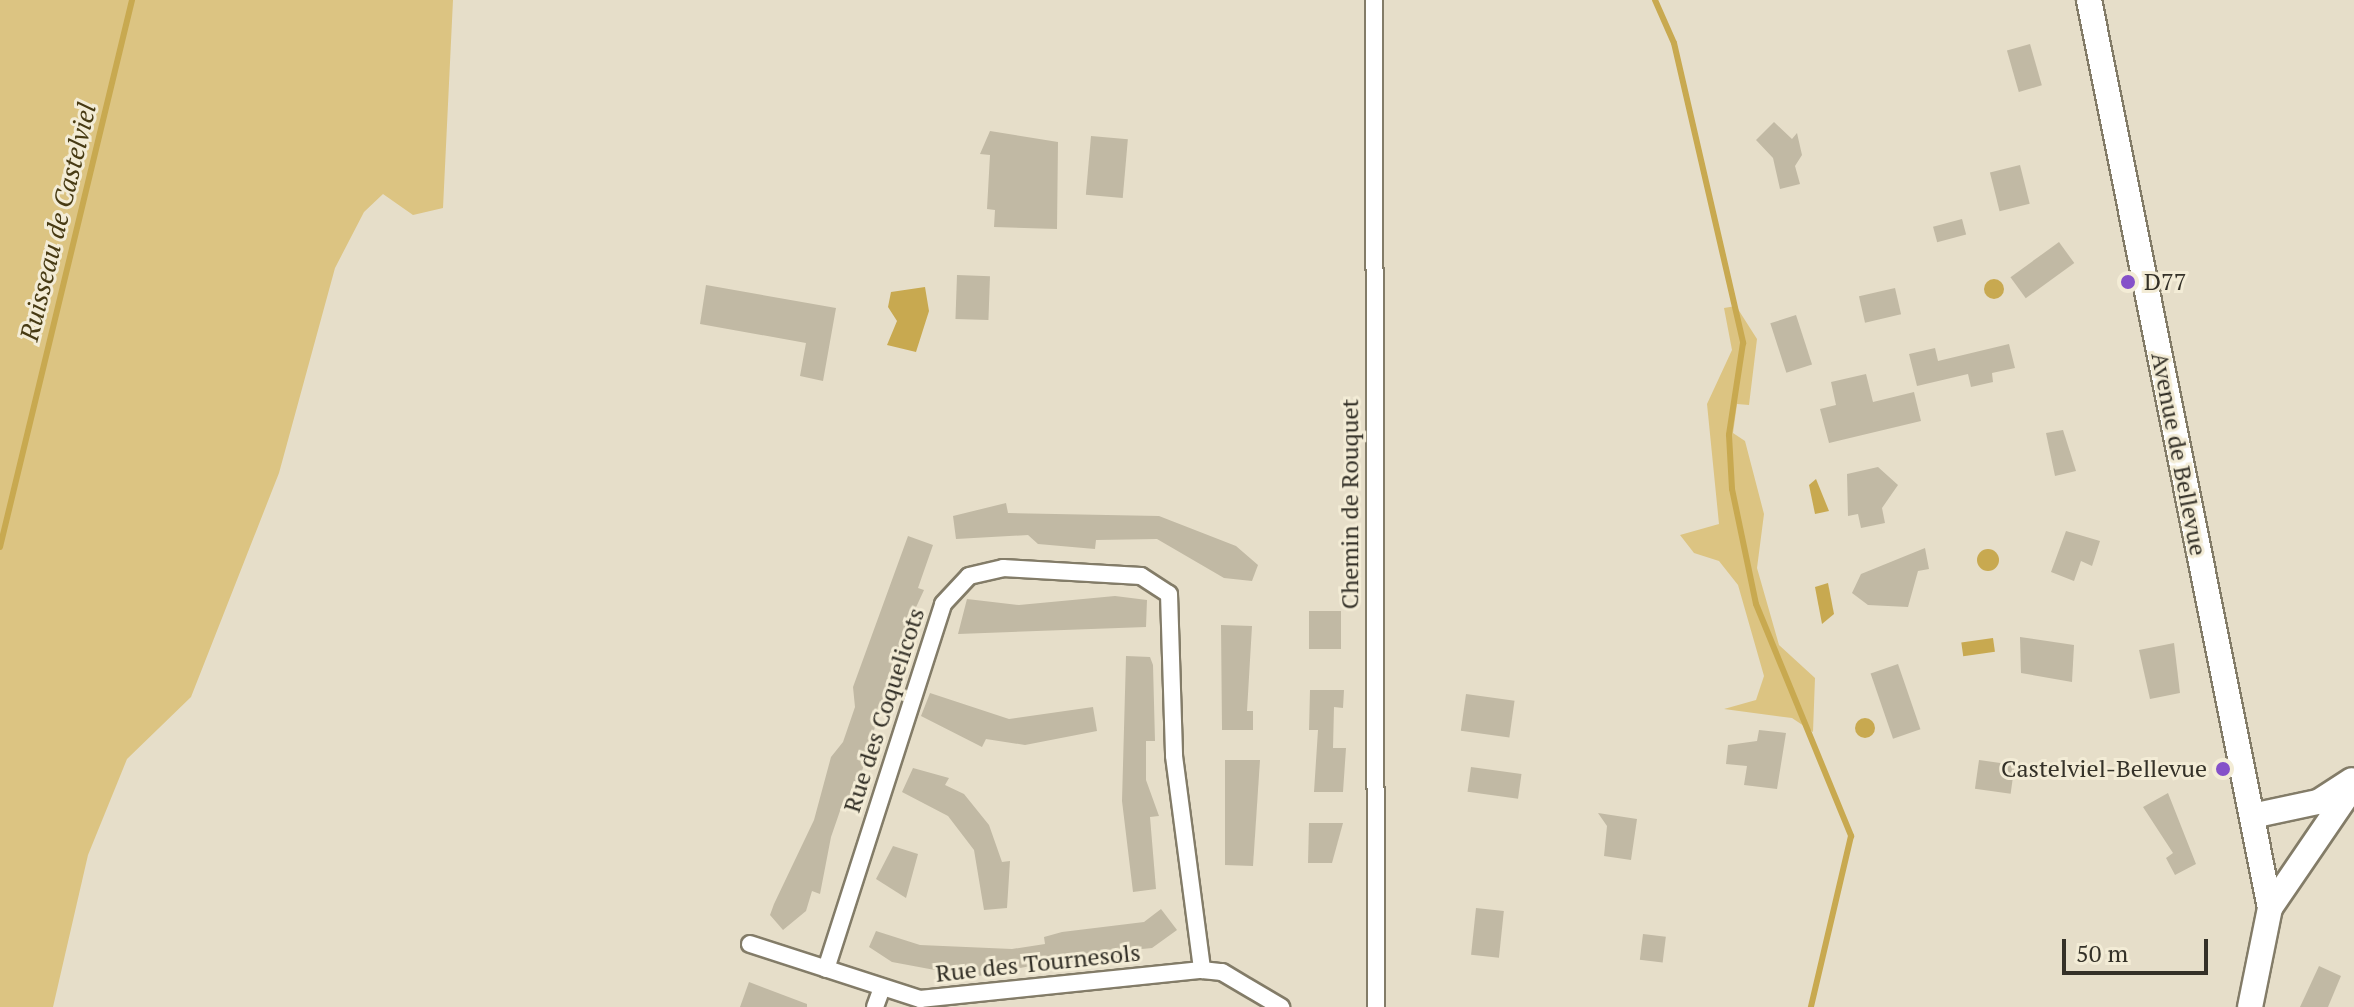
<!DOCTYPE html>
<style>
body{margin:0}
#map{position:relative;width:2354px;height:1007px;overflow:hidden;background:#e6dec9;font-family:"PT Serif",serif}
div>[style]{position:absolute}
.green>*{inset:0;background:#dcc482}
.water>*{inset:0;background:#c8a950;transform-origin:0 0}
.round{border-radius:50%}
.stream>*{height:6px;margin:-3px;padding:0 3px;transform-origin:3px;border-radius:3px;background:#c8a950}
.building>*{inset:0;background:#c1b9a4;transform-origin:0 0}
.roads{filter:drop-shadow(2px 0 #837c68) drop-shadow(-2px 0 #837c68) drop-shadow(0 2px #837c68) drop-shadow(0 -2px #837c68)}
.street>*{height:16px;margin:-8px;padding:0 8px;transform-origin:8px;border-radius:8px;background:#fff}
.secondary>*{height:24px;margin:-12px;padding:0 12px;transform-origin:12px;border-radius:12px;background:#fff}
.dots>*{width:22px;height:22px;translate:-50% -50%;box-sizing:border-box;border:4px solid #f3ecd6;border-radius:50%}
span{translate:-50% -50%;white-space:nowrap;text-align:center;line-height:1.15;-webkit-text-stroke:6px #f3ecd6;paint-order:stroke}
.poi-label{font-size:24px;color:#343128}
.left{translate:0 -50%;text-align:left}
.right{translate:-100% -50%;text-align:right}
.street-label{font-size:24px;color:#343128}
.water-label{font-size:26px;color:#473a13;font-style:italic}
.scale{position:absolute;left:2062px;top:939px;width:146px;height:36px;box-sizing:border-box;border:4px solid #343128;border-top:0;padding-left:10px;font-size:24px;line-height:28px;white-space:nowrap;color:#343128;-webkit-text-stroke:6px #f3ecd6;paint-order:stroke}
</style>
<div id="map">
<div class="green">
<i style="clip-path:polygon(0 0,453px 0,443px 208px,413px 215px,383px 194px,364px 212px,335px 268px,279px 473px,191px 697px,127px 759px,88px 855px,53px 1007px,0 1007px)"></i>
<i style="clip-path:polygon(1736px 306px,1757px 339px,1749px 405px,1737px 404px,1733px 433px,1745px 441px,1764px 514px,1757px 568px,1779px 645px,1815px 678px,1813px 732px,1792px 718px,1724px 709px,1756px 700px,1764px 676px,1738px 585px,1719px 561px,1694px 553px,1680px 535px,1719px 524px,1707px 404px,1732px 350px,1724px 308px)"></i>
</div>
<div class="water">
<i class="round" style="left:1984px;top:279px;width:20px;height:20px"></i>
<i style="clip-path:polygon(925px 287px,929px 311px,916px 352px,887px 345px,897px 321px,888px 307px,891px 292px)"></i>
<i style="clip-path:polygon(1816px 479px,1829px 511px,1815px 514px,1809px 485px)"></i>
<i class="round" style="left:1977px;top:549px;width:22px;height:22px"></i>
<i style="clip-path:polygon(1828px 583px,1834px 614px,1822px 624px,1815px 587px)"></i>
<i style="left:1993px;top:638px;width:14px;height:32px;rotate:82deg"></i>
<i class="round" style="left:1855px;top:718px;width:20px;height:20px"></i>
</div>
<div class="stream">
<i style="left:1655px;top:0;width:47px;rotate:66.2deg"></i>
<i style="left:1674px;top:43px;width:308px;rotate:77deg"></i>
<i style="left:1743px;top:343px;width:93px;rotate:98.7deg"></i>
<i style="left:1729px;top:435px;width:54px;rotate:86.8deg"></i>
<i style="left:1732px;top:489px;width:117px;rotate:78.2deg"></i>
<i style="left:1756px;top:604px;width:251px;rotate:67.7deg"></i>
<i style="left:1851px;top:836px;width:176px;rotate:103.2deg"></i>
<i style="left:0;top:547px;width:563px;rotate:-76.43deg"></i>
</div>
<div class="building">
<i style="left:2030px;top:44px;width:43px;height:24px;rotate:74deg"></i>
<i style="clip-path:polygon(1774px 122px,1792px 139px,1797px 133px,1802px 155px,1795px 166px,1800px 184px,1780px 189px,1773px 158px,1756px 140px)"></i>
<i style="clip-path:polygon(990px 131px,1058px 142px,1057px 229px,994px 227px,995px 210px,987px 209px,990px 155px,980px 154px)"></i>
<i style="left:1091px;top:136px;width:37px;height:59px;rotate:5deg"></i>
<i style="left:2020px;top:165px;width:40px;height:31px;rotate:76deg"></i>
<i style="left:1962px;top:219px;width:16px;height:30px;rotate:75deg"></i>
<i style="left:2059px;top:242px;width:26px;height:60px;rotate:54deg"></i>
<i style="left:957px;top:275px;width:33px;height:44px;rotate:2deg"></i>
<i style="clip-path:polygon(706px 285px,836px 308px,823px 381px,800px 376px,806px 343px,700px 324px)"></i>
<i style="left:1895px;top:288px;width:27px;height:37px;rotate:77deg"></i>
<i style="left:1796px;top:315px;width:52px;height:27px;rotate:72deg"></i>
<i style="clip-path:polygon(2009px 344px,2015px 368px,1992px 373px,1993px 382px,1971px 387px,1968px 374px,1917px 386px,1909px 354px,1935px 348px,1938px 361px)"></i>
<i style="clip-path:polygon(1866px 374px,1873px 402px,1914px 392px,1921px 421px,1829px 443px,1820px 409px,1836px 405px,1831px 382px)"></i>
<i style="clip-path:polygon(2063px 430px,2076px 471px,2055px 476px,2046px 433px)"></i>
<i style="clip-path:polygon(1878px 467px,1898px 485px,1882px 508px,1885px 523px,1861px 528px,1858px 514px,1848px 516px,1847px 474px)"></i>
<i style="clip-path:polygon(1006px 503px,1008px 513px,1159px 516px,1236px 546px,1258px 565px,1252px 581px,1224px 578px,1157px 539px,1096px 540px,1095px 549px,1038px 544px,1028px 535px,956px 539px,953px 516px)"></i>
<i style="clip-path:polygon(2066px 531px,2100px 541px,2092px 566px,2081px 561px,2074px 581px,2051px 572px)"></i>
<i style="clip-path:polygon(908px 536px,933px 545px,918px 588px,924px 590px,900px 642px,855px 795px,841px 808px,831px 837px,820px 894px,812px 891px,806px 911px,783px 930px,770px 915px,774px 904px,814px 820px,831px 757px,843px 742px,855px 707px,853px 687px)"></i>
<i style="clip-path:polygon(1925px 548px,1929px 569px,1918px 571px,1908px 607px,1868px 605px,1852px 593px,1861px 574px)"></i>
<i style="clip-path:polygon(1115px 596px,1147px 600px,1146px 627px,958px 634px,967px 599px,1019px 605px)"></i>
<i style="left:1309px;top:611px;width:32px;height:38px"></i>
<i style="clip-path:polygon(1221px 625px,1252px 626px,1247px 711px,1253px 711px,1253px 730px,1222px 730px)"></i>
<i style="clip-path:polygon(2020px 637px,2074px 645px,2072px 682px,2021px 673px)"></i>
<i style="clip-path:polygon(2174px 643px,2180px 693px,2150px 699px,2139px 650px)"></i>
<i style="clip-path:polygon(1126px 656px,1150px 657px,1153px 665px,1155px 741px,1146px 741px,1146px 780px,1159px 816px,1150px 817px,1156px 889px,1133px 892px,1122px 801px)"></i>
<i style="left:1898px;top:664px;width:69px;height:29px;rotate:71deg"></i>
<i style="clip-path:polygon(1310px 690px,1344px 690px,1343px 708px,1334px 707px,1333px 748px,1346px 748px,1343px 792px,1314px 792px,1318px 730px,1309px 730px)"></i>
<i style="clip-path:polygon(930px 693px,1009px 719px,1093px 707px,1097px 731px,1025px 745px,986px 739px,982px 747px,921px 716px)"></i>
<i style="left:1466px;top:694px;width:49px;height:37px;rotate:8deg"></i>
<i style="clip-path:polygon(1759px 730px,1786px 733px,1777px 789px,1744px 785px,1747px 766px,1726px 764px,1728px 745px,1757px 741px)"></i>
<i style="clip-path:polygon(1225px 760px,1260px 760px,1253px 866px,1225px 865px)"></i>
<i style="left:1979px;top:760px;width:36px;height:29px;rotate:8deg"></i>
<i style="left:1471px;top:767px;width:51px;height:25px;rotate:8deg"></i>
<i style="clip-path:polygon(913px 768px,949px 778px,945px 785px,964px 794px,989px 825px,1002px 862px,1010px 861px,1007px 908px,984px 910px,974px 850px,948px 816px,902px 792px)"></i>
<i style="clip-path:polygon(2168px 793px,2196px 864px,2175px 875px,2166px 858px,2173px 853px,2143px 807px)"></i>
<i style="clip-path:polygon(1598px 813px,1637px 819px,1631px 860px,1604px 856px,1607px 826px)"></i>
<i style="clip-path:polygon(1309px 823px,1343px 823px,1332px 863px,1308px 863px)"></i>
<i style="clip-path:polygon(893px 846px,918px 854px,906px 898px,876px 879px)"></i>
<i style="left:1476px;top:908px;width:28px;height:47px;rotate:6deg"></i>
<i style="clip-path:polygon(1161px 909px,1177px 930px,1152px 948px,1132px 950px,1133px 958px,1047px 963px,952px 981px,951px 973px,892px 962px,869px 947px,876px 931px,920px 945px,1012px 949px,1045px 944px,1044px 937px,1062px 932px,1144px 922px)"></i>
<i style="left:1643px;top:934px;width:23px;height:26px;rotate:7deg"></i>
<i style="clip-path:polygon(2319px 966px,2341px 976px,2328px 1007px,2300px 1007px)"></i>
<i style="clip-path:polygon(749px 982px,807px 1004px,807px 1007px,740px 1007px)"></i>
</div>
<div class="roads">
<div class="street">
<i style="left:1374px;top:0;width:1007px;rotate:89.89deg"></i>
<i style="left:750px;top:944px;width:179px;rotate:17.9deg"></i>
<i style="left:920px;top:999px;width:283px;rotate:-5.9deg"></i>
<i style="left:1202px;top:970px;width:20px;rotate:6deg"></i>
<i style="left:1222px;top:972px;width:69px;rotate:30.7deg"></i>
<i style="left:826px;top:969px;width:383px;rotate:-72.2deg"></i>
<i style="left:943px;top:604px;width:38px;rotate:-47deg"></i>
<i style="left:969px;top:576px;width:35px;rotate:-13deg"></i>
<i style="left:1003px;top:568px;width:138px;rotate:3.3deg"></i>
<i style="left:1141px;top:576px;width:33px;rotate:33deg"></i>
<i style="left:1169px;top:594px;width:162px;rotate:88.2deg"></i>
<i style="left:1174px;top:756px;width:216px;rotate:82.5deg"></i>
<i style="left:875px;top:1007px;width:20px;rotate:-70deg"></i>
</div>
<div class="secondary">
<i style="left:2089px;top:0;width:926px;rotate:78.73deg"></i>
<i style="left:2270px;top:908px;width:101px;rotate:101.4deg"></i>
<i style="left:2252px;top:816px;width:67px;rotate:-12deg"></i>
<i style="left:2318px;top:802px;width:40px;rotate:-32.9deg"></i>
<i style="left:2270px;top:908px;width:149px;rotate:-55.7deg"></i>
</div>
</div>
<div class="dots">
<i style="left:2128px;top:282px;background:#8551c9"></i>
<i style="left:2223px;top:769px;background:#8551c9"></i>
</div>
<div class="poi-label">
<span class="left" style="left:2144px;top:282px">D77</span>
<span class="right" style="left:2207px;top:769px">Castelviel-Bellevue</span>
</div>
<div class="street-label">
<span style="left:2179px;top:454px;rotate:79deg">Avenue de Bellevue</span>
<span style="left:1350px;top:504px;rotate:-90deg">Chemin de Rouquet</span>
<span style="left:884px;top:710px;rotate:-72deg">Rue des Coquelicots</span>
<span style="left:1038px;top:963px;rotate:-6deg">Rue des Tournesols</span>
</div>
<div class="water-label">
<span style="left:58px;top:222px;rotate:-76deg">Ruisseau de Castelviel</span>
</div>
<div class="scale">50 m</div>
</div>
